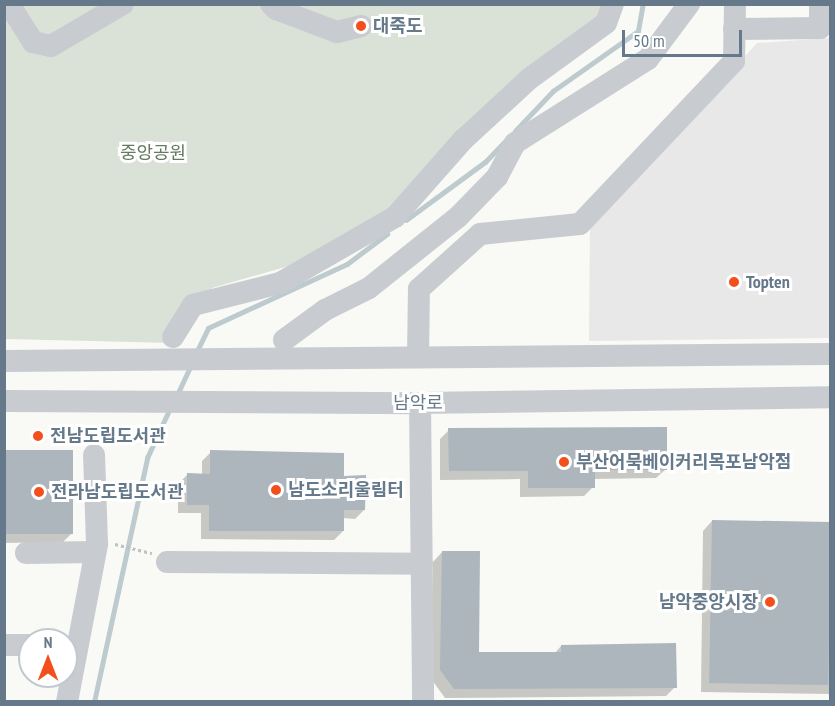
<!DOCTYPE html>
<meta charset="utf-8">
<style>
body{margin:0}
#map{position:relative;width:835px;height:706px;overflow:hidden;background:#f9f9f6;font-family:"PT Sans Narrow","Noto Sans KR",sans-serif}
div>[style]{position:absolute}
.built>*{inset:0;background:#e7e8e7}
.green>*{inset:0;background:#dae1d7}
.shadow>*{inset:0;background:#0003}
.stream>*{height:4.5px;margin:-2.25px;padding:0 2.25px;transform-origin:2.25px;border-radius:2.25px;background:#bdcace}
.building>*{inset:0;background:#acb6bc;transform-origin:0 0}
.path>*{height:3px;margin-top:-1.5px;transform-origin:0;background:repeating-linear-gradient(90deg,#bfc2c4 0 3px,transparent 0 6px)}
.minor>*{height:22px;margin:-11px;padding:0 11px;transform-origin:11px;border-radius:11px;background:#c8ccd0}
.dots>*{width:16px;height:16px;translate:-50% -50%;box-sizing:border-box;border:3px solid #fff;border-radius:50%}
span{translate:-50% -50%;white-space:nowrap;text-align:center;line-height:1.15;-webkit-text-stroke:6px #fff;paint-order:stroke}
.poi-label{font-size:18px;color:#65798a;font-weight:700}
.left{translate:0 -50%;text-align:left}
.right{translate:-100% -50%;text-align:right}
.park-label{font-size:18px;color:#667a61}
.street-label{font-size:18px;color:#65798a}
.frame{position:absolute;inset:0;border:6px solid #65798a;pointer-events:none}
.north{position:absolute;left:18px;top:628px;width:60px;height:60px;box-sizing:border-box;background:#fff;border:2px solid #c1c9d0;border-radius:50%;rotate:0deg;font-size:16px;font-weight:700;line-height:24px;text-align:center;color:#65798a}
.north::after{content:'';display:block;margin:auto;width:21px;height:27px;background:#f24f1d;clip-path:polygon(50% 0,100% 100%,50% 72%,0 100%)}
.scale{position:absolute;left:622px;top:30px;width:120px;height:27px;box-sizing:border-box;border:3px solid #65798a;border-top:0;padding-left:8px;font-size:18px;line-height:21px;white-space:nowrap;color:#65798a;-webkit-text-stroke:4px #fff;paint-order:stroke}
</style>
<div id="map">
<div class="built">
<i style="clip-path:polygon(830px 38px,830px 338px,589px 341px,590px 226px,757px 43px)"></i>
</div>
<div class="green">
<i style="clip-path:polygon(5px 5px,619px 5px,358px 246px,212px 288px,175px 343px,5px 339px)"></i>
</div>
<div class="shadow">
<i style="clip-path:polygon(449px 430px,666px 469px,656px 478px,593px 479px,593px 487px,584px 496px,520px 497px,520px 479px,440px 480px,440px 439px)"></i>
<i style="clip-path:polygon(4px 452px,72px 533px,63px 542px,4px 543px)"></i>
<i style="clip-path:polygon(211px 452px,343px 478px,364px 510px,355px 519px,343px 518px,343px 531px,334px 540px,201px 539px,201px 513px,178px 513px,178px 484px,187px 475px,202px 475px,202px 461px)"></i>
<i style="clip-path:polygon(712px 521px,830px 523px,830px 694px,701px 692px,703px 531px)"></i>
<i style="clip-path:polygon(442px 552px,478px 653px,554px 654px,561px 646px,675px 687px,666px 696px,445px 698px,432px 680px,433px 562px)"></i>
</div>
<div class="stream">
<i style="left:515px;top:131px;width:55px;rotate:-46.5deg"></i>
<i style="left:553px;top:91px;width:104px;rotate:-35.2deg"></i>
<i style="left:638px;top:31px;width:27px;rotate:-80deg"></i>
<i style="left:406px;top:220px;width:98px;rotate:-36.3deg"></i>
<i style="left:485px;top:162px;width:29px;rotate:-46deg"></i>
<i style="left:197px;top:351px;width:25px;rotate:-64deg"></i>
<i style="left:208px;top:328px;width:153px;rotate:-24.7deg"></i>
<i style="left:347px;top:264px;width:50px;rotate:-36.9deg"></i>
<i style="left:177px;top:395px;width:31px;rotate:-65deg"></i>
<i style="left:94px;top:702px;width:250px;rotate:-77.7deg"></i>
<i style="left:147px;top:458px;width:55px;rotate:-65.3deg"></i>
</div>
<div class="building">
<i style="clip-path:polygon(667px 427px,667px 470px,595px 470px,595px 488px,528px 488px,528px 471px,449px 471px,448px 428px)"></i>
<i style="left:4px;top:450px;width:69px;height:84px"></i>
<i style="clip-path:polygon(210px 450px,344px 453px,344px 476px,366px 475px,365px 510px,344px 510px,344px 531px,209px 531px,209px 505px,187px 505px,187px 473px,210px 474px)"></i>
<i style="left:712px;top:520px;width:119px;height:163px;rotate:1deg"></i>
<i style="clip-path:polygon(442px 551px,480px 551px,479px 652px,561px 652px,561px 645px,676px 643px,677px 688px,454px 689px,440px 670px)"></i>
</div>
<div class="path">
<i style="left:115px;top:544px;width:38px;rotate:14deg"></i>
</div>
<div class="minor">
<i style="left:9px;top:4px;width:45px;rotate:57.7deg"></i>
<i style="left:33px;top:42px;width:18px;rotate:13deg"></i>
<i style="left:51px;top:46px;width:83px;rotate:-30.3deg"></i>
<i style="left:271px;top:4px;width:7px;rotate:45deg"></i>
<i style="left:276px;top:9px;width:65px;rotate:20.7deg"></i>
<i style="left:337px;top:32px;width:25px;rotate:-14deg"></i>
<i style="left:734px;top:29px;width:86px;rotate:-0.7deg"></i>
<i style="left:820px;top:28px;width:24px;rotate:-90deg"></i>
<i style="left:173px;top:337px;width:38px;rotate:-58deg"></i>
<i style="left:193px;top:305px;width:90px;rotate:-14.2deg"></i>
<i style="left:280px;top:283px;width:133px;rotate:-29.9deg"></i>
<i style="left:395px;top:217px;width:103px;rotate:-48.6deg"></i>
<i style="left:463px;top:140px;width:90px;rotate:-42.7deg"></i>
<i style="left:529px;top:79px;width:95px;rotate:-36deg"></i>
<i style="left:606px;top:23px;width:20px;rotate:-70deg"></i>
<i style="left:284px;top:340px;width:51px;rotate:-36.2deg"></i>
<i style="left:325px;top:310px;width:49px;rotate:-26.6deg"></i>
<i style="left:369px;top:288px;width:114px;rotate:-38.6deg"></i>
<i style="left:458px;top:217px;width:56px;rotate:-45.7deg"></i>
<i style="left:497px;top:177px;width:38px;rotate:-62deg"></i>
<i style="left:515px;top:143px;width:157px;rotate:-32.3deg"></i>
<i style="left:648px;top:59px;width:69px;rotate:-53.3deg"></i>
<i style="left:418px;top:357px;width:68px;rotate:-89.2deg"></i>
<i style="left:419px;top:289px;width:82px;rotate:-42deg"></i>
<i style="left:480px;top:234px;width:100px;rotate:-5.7deg"></i>
<i style="left:580px;top:224px;width:224px;rotate:-46.6deg"></i>
<i style="left:734px;top:61px;width:57px;rotate:-89deg"></i>
<i style="left:4px;top:361px;width:826px;rotate:-0.49deg"></i>
<i style="left:4px;top:401px;width:416px;rotate:0.3deg"></i>
<i style="left:420px;top:403px;width:410px;rotate:-0.8deg"></i>
<i style="left:420px;top:403px;width:299px;rotate:89.4deg"></i>
<i style="left:26px;top:553px;width:69px;rotate:-0.8deg"></i>
<i style="left:167px;top:562px;width:255px;rotate:0.4deg"></i>
<i style="left:4px;top:645px;width:26px"></i>
<i style="left:67px;top:702px;width:161px;rotate:-79.2deg"></i>
<i style="left:97px;top:544px;width:89px;rotate:-91.9deg"></i>
</div>
<div class="dots">
<i style="left:361px;top:26px;background:#f24f1d"></i>
<i style="left:734px;top:282px;background:#f24f1d"></i>
<i style="left:38px;top:436px;background:#f24f1d"></i>
<i style="left:564px;top:462px;background:#f24f1d"></i>
<i style="left:276px;top:490px;background:#f24f1d"></i>
<i style="left:39px;top:492px;background:#f24f1d"></i>
<i style="left:770px;top:602px;background:#f24f1d"></i>
</div>
<div class="poi-label">
<span class="left" style="left:373px;top:26px">대죽도</span>
<span class="left" style="left:746px;top:282px">Topten</span>
<span class="left" style="left:50px;top:436px">전남도립도서관</span>
<span class="left" style="left:576px;top:462px">부산어묵베이커리목포남악점</span>
<span class="left" style="left:288px;top:490px">남도소리울림터</span>
<span class="left" style="left:51px;top:492px">전라남도립도서관</span>
<span class="right" style="left:758px;top:602px">남악중앙시장</span>
</div>
<div class="park-label">
<span style="left:153px;top:153px">중앙공원</span>
</div>
<div class="street-label">
<span style="left:418px;top:403px">남악로</span>
</div>
<div class="frame"></div>
<div class="north">N</div>
<div class="scale">50 m</div>
</div>
